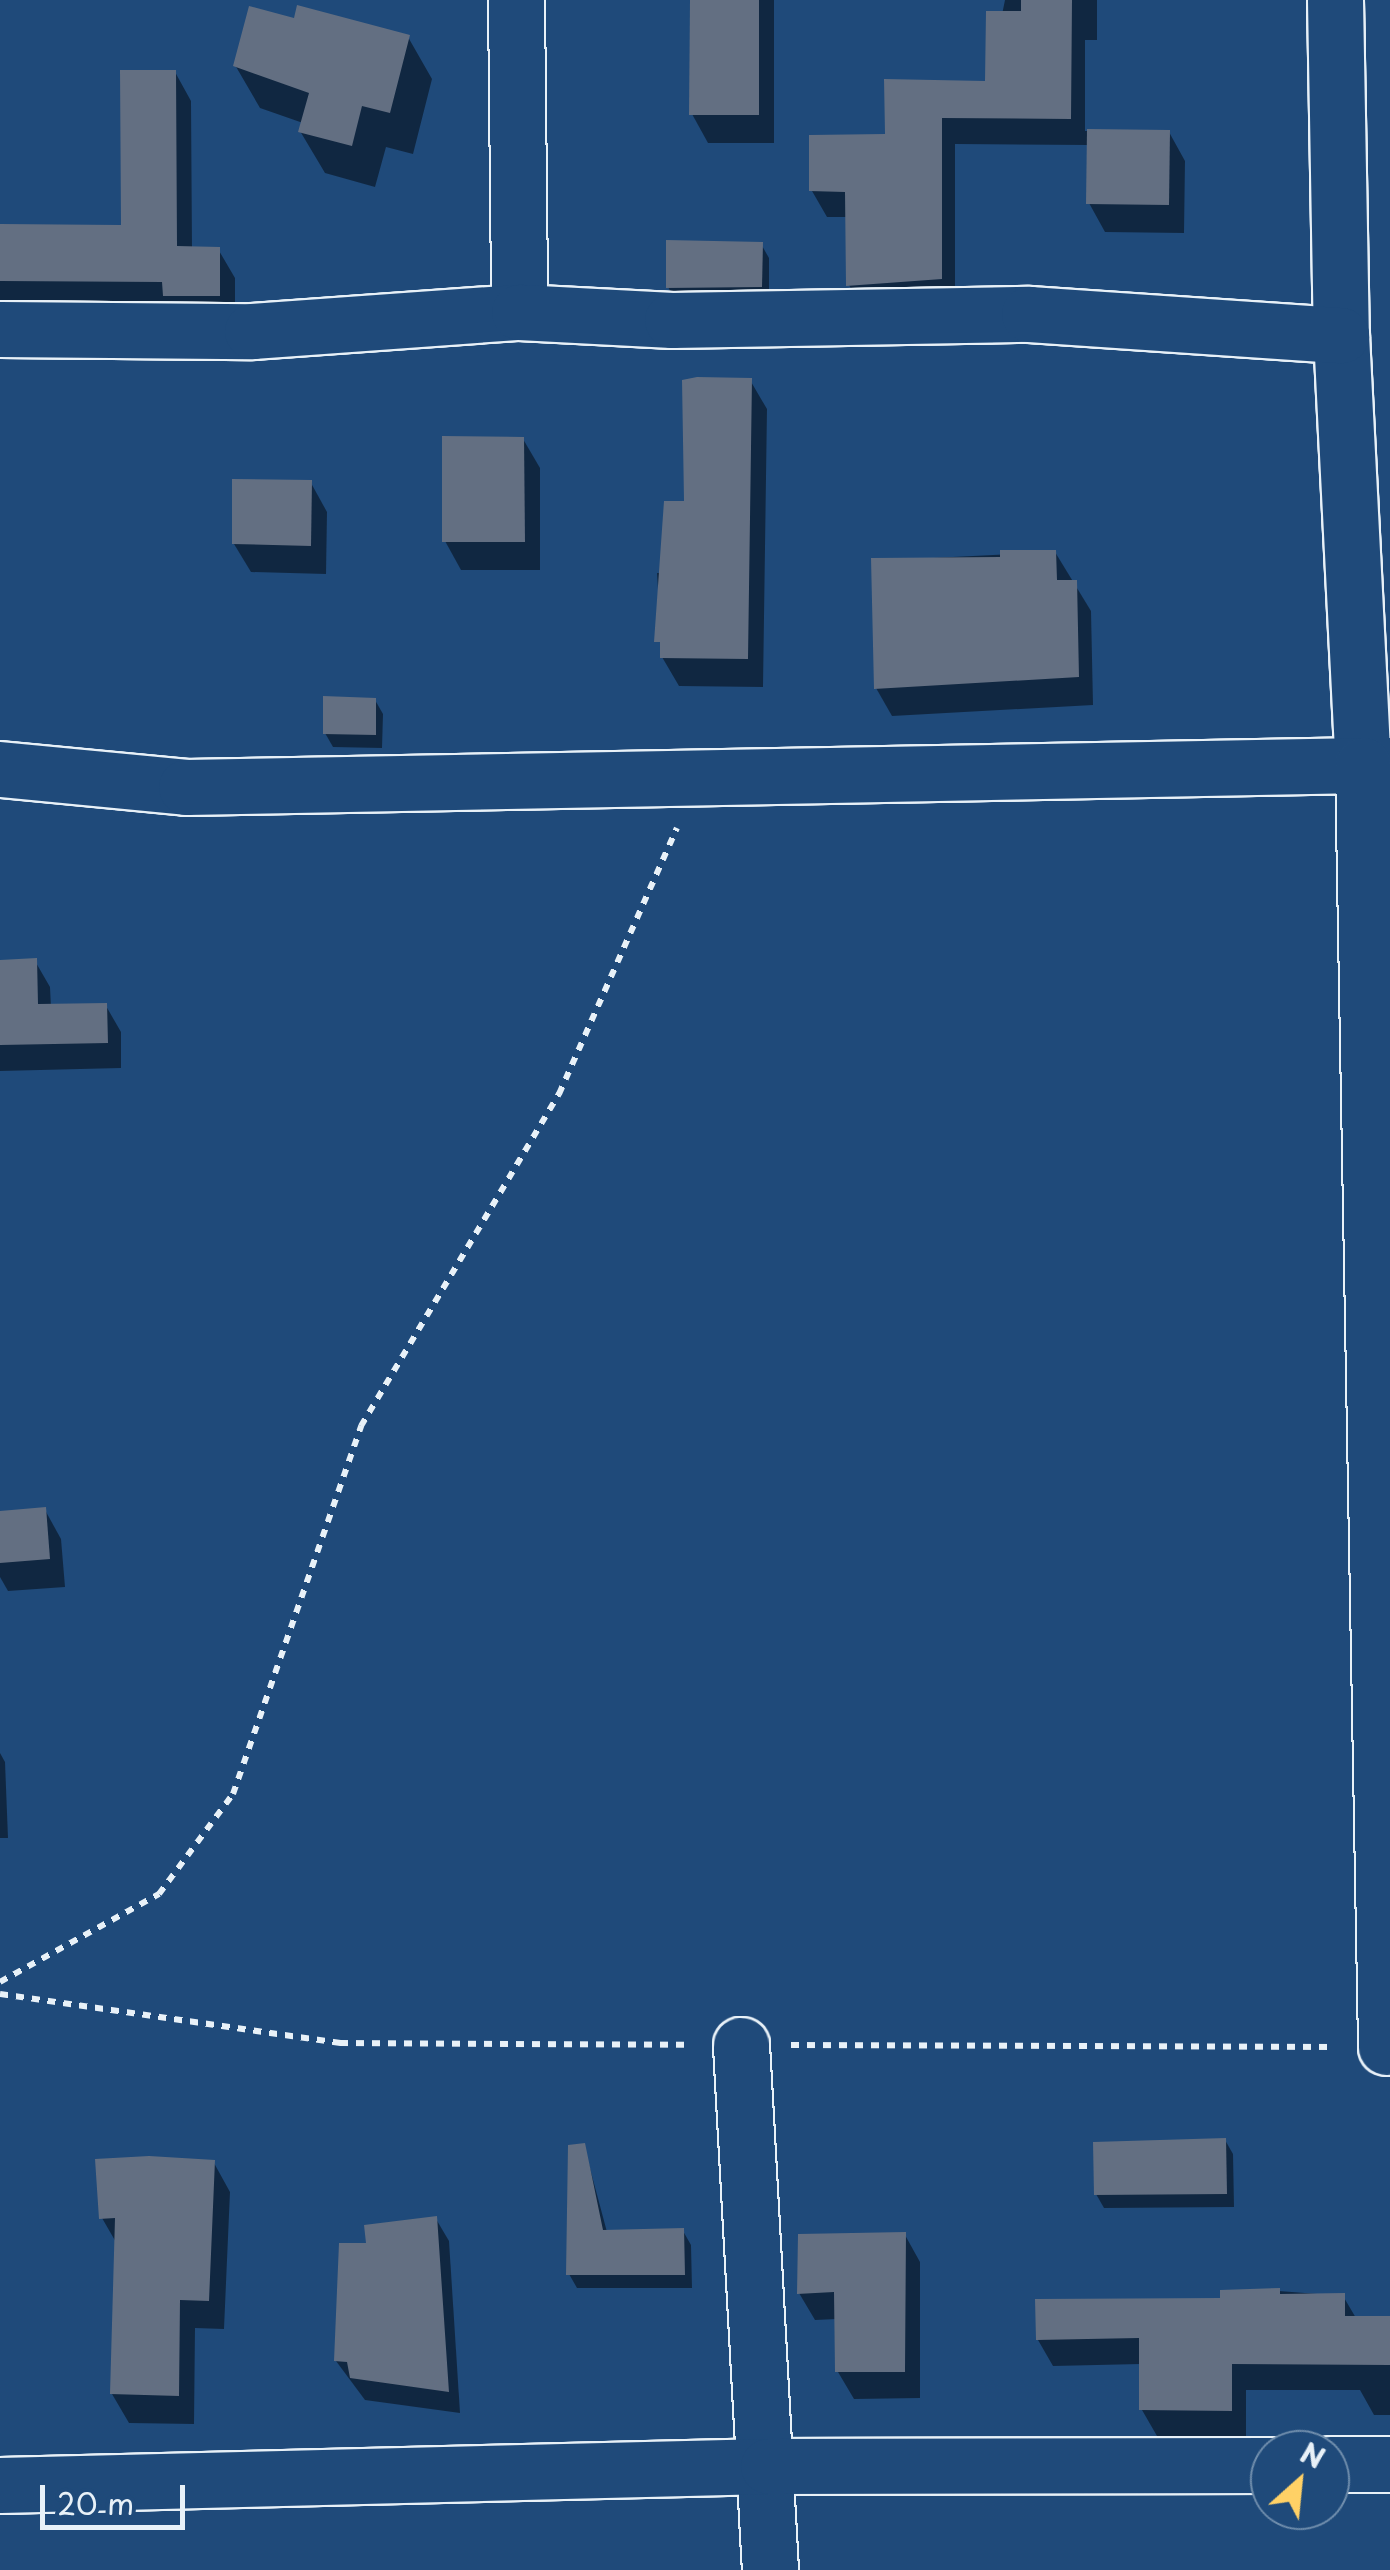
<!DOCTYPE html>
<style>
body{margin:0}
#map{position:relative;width:1390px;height:2570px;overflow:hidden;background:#1f4a7a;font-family:"Playpen Sans",sans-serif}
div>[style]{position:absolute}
.shadow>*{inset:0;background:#0007}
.building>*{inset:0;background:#636f82}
.path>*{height:6px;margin-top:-3px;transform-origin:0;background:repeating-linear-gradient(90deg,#e8f1f8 0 8px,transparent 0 16px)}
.roads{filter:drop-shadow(2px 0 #e8f1f8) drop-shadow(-2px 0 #e8f1f8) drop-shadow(0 2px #e8f1f8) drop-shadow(0 -2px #e8f1f8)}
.minor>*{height:55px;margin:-27.5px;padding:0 27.5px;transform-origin:27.5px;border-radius:27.5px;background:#1f4a7a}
span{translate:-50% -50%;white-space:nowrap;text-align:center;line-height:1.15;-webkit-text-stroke:8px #1f4a7a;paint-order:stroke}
.north{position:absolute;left:1250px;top:2430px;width:100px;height:100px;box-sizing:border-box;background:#1f4a7a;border:2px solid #6f8dac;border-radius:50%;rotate:27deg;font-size:28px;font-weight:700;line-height:40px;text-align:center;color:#e8f1f8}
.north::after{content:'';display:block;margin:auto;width:35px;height:45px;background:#ffd166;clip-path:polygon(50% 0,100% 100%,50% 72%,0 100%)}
.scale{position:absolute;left:40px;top:2485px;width:145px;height:45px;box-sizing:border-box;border:5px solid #e8f1f8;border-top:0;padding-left:12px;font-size:30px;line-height:35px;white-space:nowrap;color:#e8f1f8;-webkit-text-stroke:8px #1f4a7a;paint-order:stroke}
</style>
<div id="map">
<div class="shadow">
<div style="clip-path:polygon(692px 0,774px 0,774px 143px,708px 143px,692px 114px)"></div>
<div style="clip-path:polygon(1005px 0,1097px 0,1097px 40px,1085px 40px,1085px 131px,1169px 132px,1185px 161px,1184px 233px,1105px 232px,1089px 203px,1089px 145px,955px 144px,955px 304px,863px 311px,849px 285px,848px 217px,827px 217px,812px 191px,887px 136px,988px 83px)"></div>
<div style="clip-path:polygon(296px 21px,408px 37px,432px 79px,413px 154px,386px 147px,375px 187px,325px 173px,300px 131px,303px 123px,260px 108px,235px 65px)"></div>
<div style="clip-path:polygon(175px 72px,191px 101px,192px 249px,218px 249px,235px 278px,235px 324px,0 310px,0 227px,123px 227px)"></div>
<div style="clip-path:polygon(761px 244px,769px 258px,769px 300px,676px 301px,668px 287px)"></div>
<div style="clip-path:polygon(750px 380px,767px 409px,763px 687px,679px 686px,662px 657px,657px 573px,665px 573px,686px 504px)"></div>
<div style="clip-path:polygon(523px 439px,540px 468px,540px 570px,461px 570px,445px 541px)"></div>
<div style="clip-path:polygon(311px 483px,327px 512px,326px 574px,251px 572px,234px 544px)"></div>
<div style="clip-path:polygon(1055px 552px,1091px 611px,1093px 705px,892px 716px,876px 688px,873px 561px)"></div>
<div style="clip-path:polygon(375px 700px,383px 714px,382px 748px,333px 747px,325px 733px)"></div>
<div style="clip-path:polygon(35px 961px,50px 987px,51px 1007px,106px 1006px,121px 1032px,121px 1068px,0 1071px,0 962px)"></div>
<div style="clip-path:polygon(45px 1510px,61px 1539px,65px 1587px,8px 1591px,0 1577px,0 1514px)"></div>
<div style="clip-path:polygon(0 1753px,5px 1762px,8px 1838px,0 1838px)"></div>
<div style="clip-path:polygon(1225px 2140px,1233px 2154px,1234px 2207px,1104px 2208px,1096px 2194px)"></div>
<div style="clip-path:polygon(584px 2146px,607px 2232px,683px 2231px,691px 2245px,692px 2288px,577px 2288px,569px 2274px)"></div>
<div style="clip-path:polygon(214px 2163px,230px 2192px,224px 2329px,195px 2328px,194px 2424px,129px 2423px,112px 2394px,117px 2244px,102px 2218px)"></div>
<div style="clip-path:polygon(436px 2219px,449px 2241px,460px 2413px,365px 2400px,336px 2361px)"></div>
<div style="clip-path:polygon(905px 2235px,920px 2262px,920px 2398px,854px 2399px,838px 2372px,837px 2319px,815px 2320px,799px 2293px)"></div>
<div style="clip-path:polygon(1279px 2291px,1343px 2296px,1356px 2318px,1390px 2318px,1390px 2415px,1374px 2415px,1360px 2390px,1246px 2390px,1246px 2436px,1157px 2436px,1142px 2410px,1141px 2364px,1053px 2366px,1038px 2340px)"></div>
</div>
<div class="building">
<div style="clip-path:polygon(690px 0,759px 0,759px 115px,689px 115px)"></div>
<div style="clip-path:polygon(1021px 0,1072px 0,1071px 119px,942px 118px,942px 279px,846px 286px,845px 192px,809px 191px,809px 135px,885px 134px,884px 79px,985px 81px,986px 11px,1021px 11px)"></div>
<div style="clip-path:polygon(297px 5px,410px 35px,390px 113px,362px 106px,352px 146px,298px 132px,309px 93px,233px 66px,249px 6px,294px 18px)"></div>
<div style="clip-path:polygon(120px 70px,176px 70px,177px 246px,220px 247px,220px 296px,163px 296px,162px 282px,0 281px,0 224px,121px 225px)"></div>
<div style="clip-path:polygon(1087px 129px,1170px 130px,1169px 205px,1086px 204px)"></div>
<div style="clip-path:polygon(666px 240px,763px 242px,762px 287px,666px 288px)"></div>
<div style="clip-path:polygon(697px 377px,752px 378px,748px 659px,660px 658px,660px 642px,654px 642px,664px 501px,684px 501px,682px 380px)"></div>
<div style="clip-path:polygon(442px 436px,524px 437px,525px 542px,442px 542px)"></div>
<div style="clip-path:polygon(232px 479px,312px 480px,311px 546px,232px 544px)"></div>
<div style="clip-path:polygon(1000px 550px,1056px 550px,1057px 580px,1077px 580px,1079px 677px,874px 689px,871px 558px,1000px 557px)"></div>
<div style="clip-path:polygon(323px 696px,376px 698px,376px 735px,323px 734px)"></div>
<div style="clip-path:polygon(37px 958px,38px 1004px,107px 1003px,108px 1043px,0 1045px,0 960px)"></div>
<div style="clip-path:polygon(46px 1507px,50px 1559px,0 1563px,0 1511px)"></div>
<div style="clip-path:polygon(1226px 2138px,1227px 2194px,1094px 2195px,1093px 2142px)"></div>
<div style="clip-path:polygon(585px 2143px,603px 2230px,684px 2228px,685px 2275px,566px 2275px,568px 2145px)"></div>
<div style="clip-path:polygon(149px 2156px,215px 2160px,209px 2301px,180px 2300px,179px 2396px,110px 2394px,115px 2218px,99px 2219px,95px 2159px)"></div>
<div style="clip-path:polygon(437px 2216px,449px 2392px,350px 2378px,347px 2362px,334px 2361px,339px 2243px,366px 2243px,364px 2225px)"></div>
<div style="clip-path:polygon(906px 2232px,905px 2372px,835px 2372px,834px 2292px,797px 2294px,798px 2234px)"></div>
<div style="clip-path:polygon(1280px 2288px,1280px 2294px,1345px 2293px,1345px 2316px,1390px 2316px,1390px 2365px,1232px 2364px,1232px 2411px,1139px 2410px,1139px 2338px,1036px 2340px,1035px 2299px,1220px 2298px,1220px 2290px)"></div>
</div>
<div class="path">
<div style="left:0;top:1982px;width:182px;rotate:-29deg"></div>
<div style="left:159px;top:1894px;width:124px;rotate:-53.5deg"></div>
<div style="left:233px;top:1794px;width:390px;rotate:-70.8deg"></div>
<div style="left:361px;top:1426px;width:387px;rotate:-59.2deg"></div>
<div style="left:559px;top:1094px;width:291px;rotate:-66.1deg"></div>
<div style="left:0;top:1994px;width:344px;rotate:8.2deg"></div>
<div style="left:340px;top:2043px;width:349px;rotate:0.3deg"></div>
<div style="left:791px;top:2045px;width:543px;rotate:0.21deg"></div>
</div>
<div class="roads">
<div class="minor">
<div style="left:516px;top:0;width:312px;rotate:89.4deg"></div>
<div style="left:1335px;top:0;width:335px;rotate:89deg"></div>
<div style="left:1341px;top:335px;width:431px;rotate:87.1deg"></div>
<div style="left:1363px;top:765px;width:27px"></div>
<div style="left:0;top:329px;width:252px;rotate:0.5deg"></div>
<div style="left:252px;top:331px;width:268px;rotate:-4.1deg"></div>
<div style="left:519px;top:312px;width:153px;rotate:3deg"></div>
<div style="left:672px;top:320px;width:357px;rotate:-1deg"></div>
<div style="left:1029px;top:314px;width:313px;rotate:3.9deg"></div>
<div style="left:0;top:769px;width:187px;rotate:5.5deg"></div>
<div style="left:186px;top:787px;width:1177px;rotate:-1.07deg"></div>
<div style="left:1363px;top:765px;width:1282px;rotate:88.97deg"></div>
<div style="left:741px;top:2045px;width:526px;rotate:86.84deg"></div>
<div style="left:1330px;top:2464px;width:60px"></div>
<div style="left:0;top:2485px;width:768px;rotate:-1.42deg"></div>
<div style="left:768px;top:2466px;width:502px;rotate:-0.11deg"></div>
</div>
</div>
<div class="north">N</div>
<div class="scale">20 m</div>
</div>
